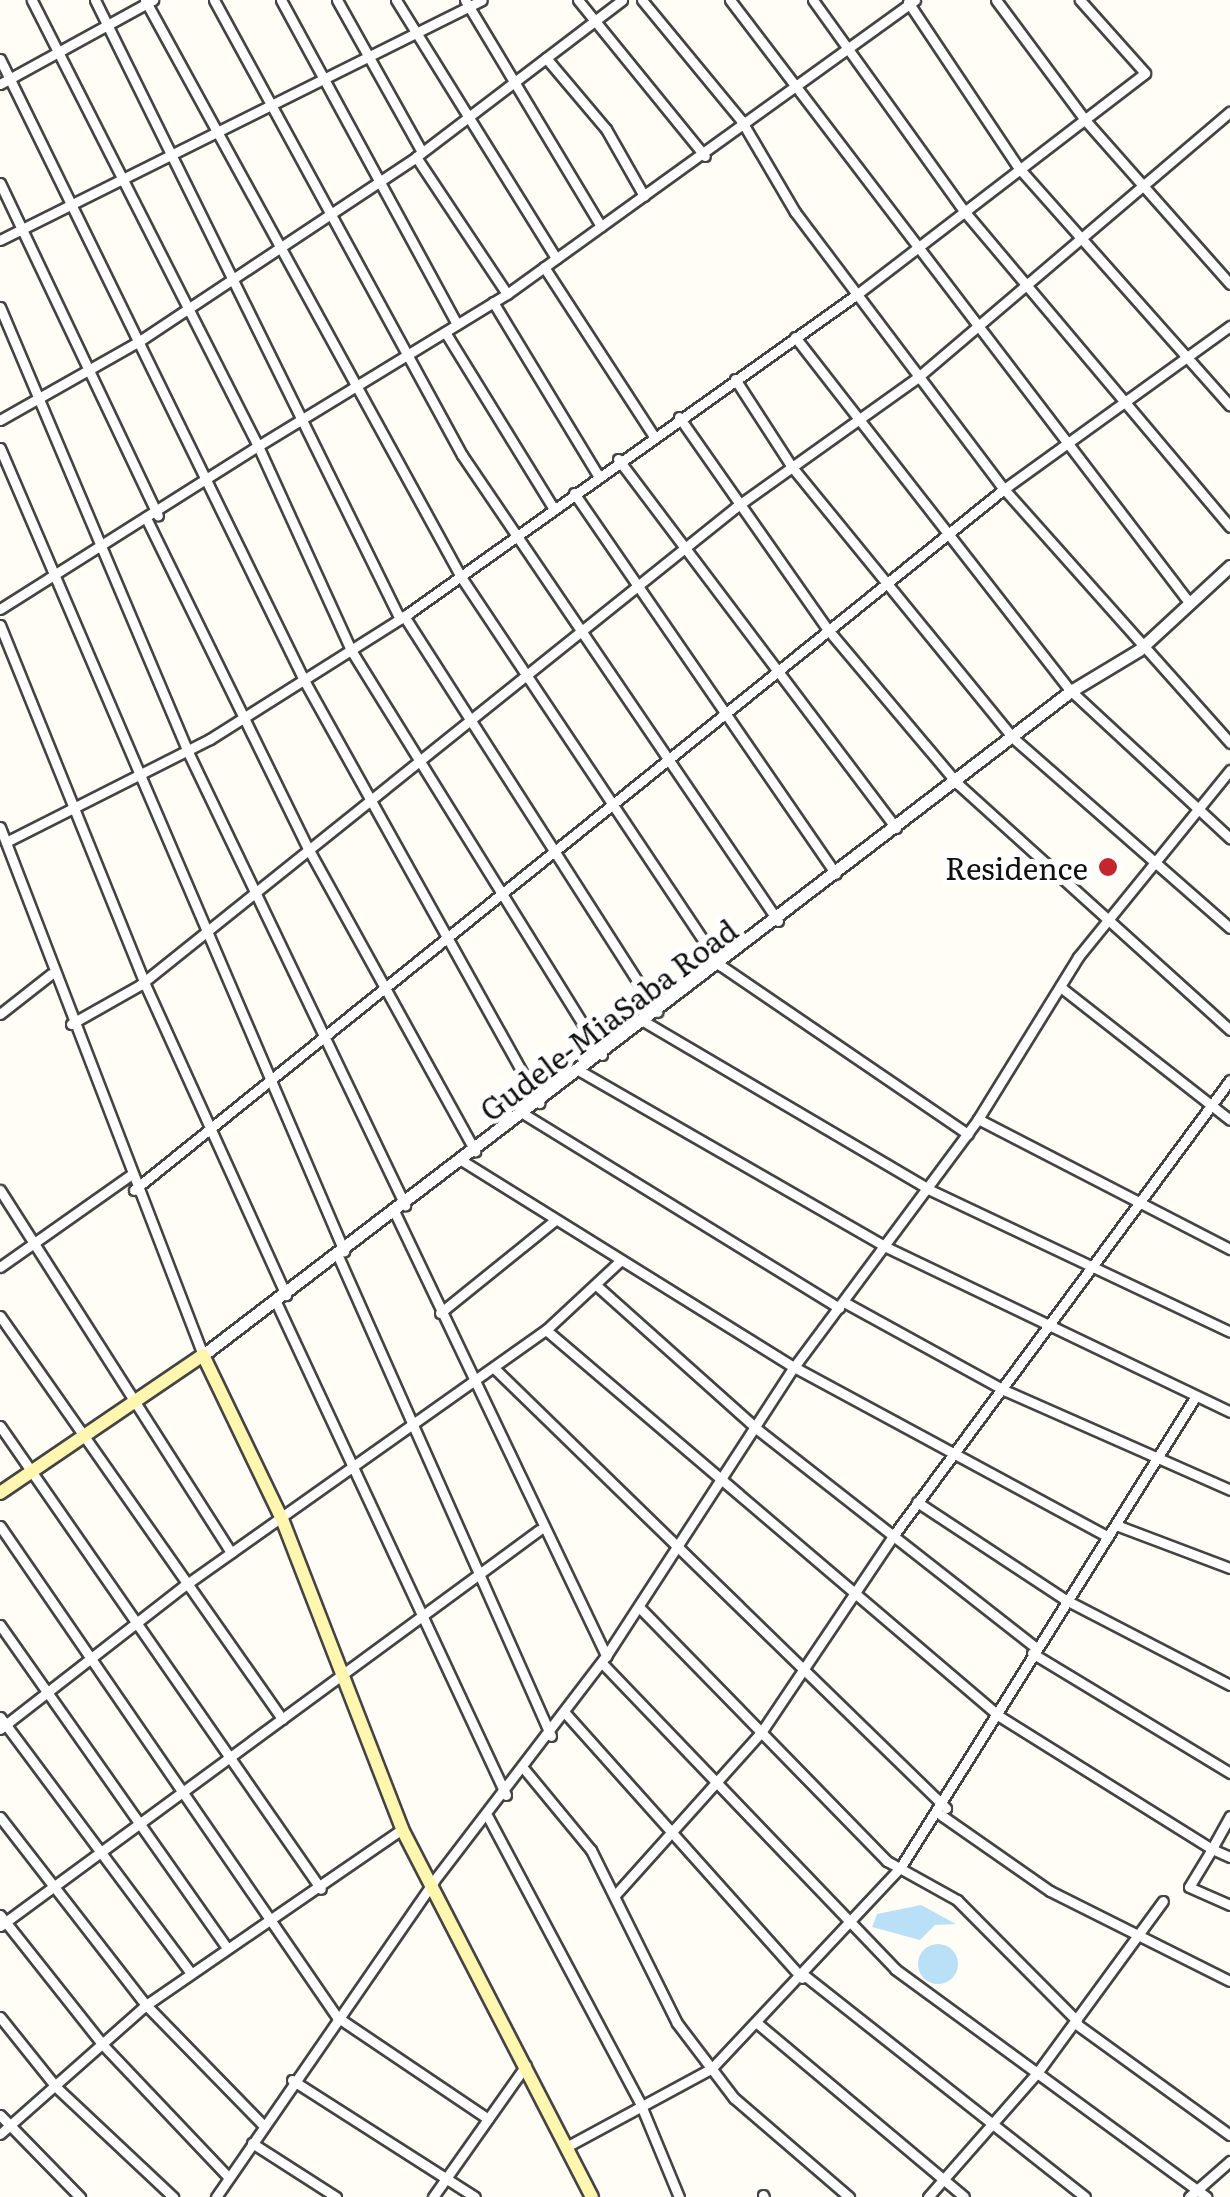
<!DOCTYPE html>
<style>
body{margin:0}
#map{position:relative;width:1230px;height:2197px;overflow:hidden;background:#fffdf5;font-family:Literata,serif}
div>[style]{position:absolute}
.water>*{inset:0;background:#b9e0f7}
.round{border-radius:50%}
.roads{filter:drop-shadow(2px 0 #444) drop-shadow(-2px 0 #444) drop-shadow(0 2px #444) drop-shadow(0 -2px #444)}
.minor>*{height:9px;margin:-4.5px;padding:0 4.5px;transform-origin:4.5px;border-radius:4.5px;background:#fff}
.tertiary>*{height:11px;margin:-5.5px;padding:0 5.5px;transform-origin:5.5px;border-radius:5.5px;background:#fff}
.secondary>*{height:12px;margin:-6px;padding:0 6px;transform-origin:6px;border-radius:6px;background:#fff6b0}
.dots>*{width:28px;height:28px;translate:-50% -50%;box-sizing:border-box;border:5px solid #fff;border-radius:50%}
span{translate:-50% -50%;white-space:nowrap;text-align:center;line-height:1.15;-webkit-text-stroke:10px #fff;paint-order:stroke}
.poi-label{font-size:30px;color:#111}
.right{translate:-100% -50%;text-align:right}
.street-label{font-size:30px;color:#111}
</style>
<div id="map">
<div class="water">
<div style="clip-path:polygon(921px 1905px,956px 1924px,935px 1925px,920px 1940px,872px 1927px,877px 1914px)"></div>
<div class="round" style="left:918px;top:1944px;width:40px;height:40px"></div>
</div>
<div class="roads">
<div class="minor">
<div style="left:95px;top:0;width:690px;rotate:63.77deg"></div>
<div style="left:145px;top:0;width:658px;rotate:61.29deg"></div>
<div style="left:461px;top:577px;width:467px;rotate:56.3deg"></div>
<div style="left:720px;top:965px;width:300px;rotate:34.3deg"></div>
<div style="left:214px;top:0;width:518px;rotate:61.41deg"></div>
<div style="left:462px;top:455px;width:563px;rotate:55.86deg"></div>
<div style="left:281px;top:0;width:369px;rotate:61.5deg"></div>
<div style="left:337px;top:0;width:174px;rotate:60.8deg"></div>
<div style="left:396px;top:0;width:304px;rotate:58.2deg"></div>
<div style="left:465px;top:0;width:264px;rotate:59deg"></div>
<div style="left:578px;top:0;width:201px;rotate:50.9deg"></div>
<div style="left:642px;top:0;width:156px;rotate:50.5deg"></div>
<div style="left:741px;top:120px;width:107px;rotate:59.6deg"></div>
<div style="left:795px;top:212px;width:347px;rotate:53deg"></div>
<div style="left:1004px;top:489px;width:340px;rotate:48.3deg"></div>
<div style="left:730px;top:0;width:756px;rotate:52.69deg"></div>
<div style="left:813px;top:0;width:259px;rotate:54.4deg"></div>
<div style="left:964px;top:211px;width:413px;rotate:49.9deg"></div>
<div style="left:996px;top:0;width:149px;rotate:53.4deg"></div>
<div style="left:1085px;top:120px;width:219px;rotate:48.5deg"></div>
<div style="left:908px;top:2px;width:198px;rotate:56.3deg"></div>
<div style="left:1018px;top:167px;width:319px;rotate:48.4deg"></div>
<div style="left:546px;top:58px;width:93px;rotate:49.8deg"></div>
<div style="left:606px;top:129px;width:77px;rotate:60.4deg"></div>
<div style="left:0;top:59px;width:694px;rotate:63.92deg"></div>
<div style="left:305px;top:682px;width:482px;rotate:60.9deg"></div>
<div style="left:0;top:84px;width:175px;rotate:-28.8deg"></div>
<div style="left:416px;top:157px;width:164px;rotate:56.4deg"></div>
<div style="left:0;top:183px;width:368px;rotate:64.6deg"></div>
<div style="left:0;top:240px;width:538px;rotate:-26.47deg"></div>
<div style="left:544px;top:267px;width:200px;rotate:57deg"></div>
<div style="left:493px;top:302px;width:201px;rotate:58.8deg"></div>
<div style="left:0;top:307px;width:481px;rotate:67.1deg"></div>
<div style="left:187px;top:750px;width:505px;rotate:64.4deg"></div>
<div style="left:445px;top:332px;width:208px;rotate:58.4deg"></div>
<div style="left:795px;top:337px;width:449px;rotate:52.1deg"></div>
<div style="left:1071px;top:691px;width:217px;rotate:42.8deg"></div>
<div style="left:735px;top:379px;width:105px;rotate:57.1deg"></div>
<div style="left:792px;top:467px;width:348px;rotate:50.8deg"></div>
<div style="left:1012px;top:737px;width:290px;rotate:41.2deg"></div>
<div style="left:679px;top:417px;width:261px;rotate:55deg"></div>
<div style="left:829px;top:631px;width:200px;rotate:49.9deg"></div>
<div style="left:958px;top:784px;width:367px;rotate:42.1deg"></div>
<div style="left:0;top:420px;width:159px;rotate:-29.5deg"></div>
<div style="left:138px;top:342px;width:334px;rotate:-33.6deg"></div>
<div style="left:416px;top:157px;width:259px;rotate:-37.3deg"></div>
<div style="left:0;top:448px;width:874px;rotate:66.81deg"></div>
<div style="left:618px;top:459px;width:462px;rotate:53deg"></div>
<div style="left:574px;top:493px;width:462px;rotate:55.5deg"></div>
<div style="left:148px;top:522px;width:368px;rotate:63.9deg"></div>
<div style="left:310px;top:852px;width:342px;rotate:61.1deg"></div>
<div style="left:0;top:609px;width:305px;rotate:-32.3deg"></div>
<div style="left:258px;top:446px;width:500px;rotate:-116.9deg"></div>
<div style="left:404px;top:616px;width:470px;rotate:57.4deg"></div>
<div style="left:0;top:625px;width:385px;rotate:68deg"></div>
<div style="left:144px;top:982px;width:344px;rotate:65.6deg"></div>
<div style="left:0;top:827px;width:566px;rotate:68.97deg"></div>
<div style="left:6px;top:842px;width:229px;rotate:-26.8deg"></div>
<div style="left:210px;top:739px;width:236px;rotate:-32.3deg"></div>
<div style="left:409px;top:613px;width:549px;rotate:-35.43deg"></div>
<div style="left:856px;top:295px;width:364px;rotate:-37.5deg"></div>
<div style="left:1145px;top:73px;width:98px;rotate:-131.7deg"></div>
<div style="left:1063px;top:989px;width:212px;rotate:38.1deg"></div>
<div style="left:0;top:1014px;width:65px;rotate:-38.1deg"></div>
<div style="left:645px;top:1022px;width:329px;rotate:30.5deg"></div>
<div style="left:928px;top:1189px;width:334px;rotate:25.3deg"></div>
<div style="left:71px;top:1024px;width:79px;rotate:-29.5deg"></div>
<div style="left:140px;top:985px;width:764px;rotate:-38.73deg"></div>
<div style="left:736px;top:507px;width:222px;rotate:-35.5deg"></div>
<div style="left:917px;top:378px;width:411px;rotate:-40.4deg"></div>
<div style="left:602px;top:1055px;width:476px;rotate:-121.8deg"></div>
<div style="left:351px;top:650px;width:224px;rotate:-114.5deg"></div>
<div style="left:258px;top:446px;width:292px;rotate:-31.4deg"></div>
<div style="left:507px;top:294px;width:503px;rotate:-35.78deg"></div>
<div style="left:580px;top:1071px;width:351px;rotate:29.9deg"></div>
<div style="left:884px;top:1246px;width:384px;rotate:25.6deg"></div>
<div style="left:524px;top:1114px;width:370px;rotate:31.6deg"></div>
<div style="left:978px;top:1119px;width:284px;rotate:27.3deg"></div>
<div style="left:461px;top:1160px;width:392px;rotate:31.9deg"></div>
<div style="left:794px;top:1367px;width:357px;rotate:28.4deg"></div>
<div style="left:0;top:1190px;width:430px;rotate:57.5deg"></div>
<div style="left:134px;top:1190px;width:1117px;rotate:-38.86deg"></div>
<div style="left:1004px;top:489px;width:279px;rotate:-35.8deg"></div>
<div style="left:395px;top:1213px;width:491px;rotate:64.5deg"></div>
<div style="left:338px;top:1256px;width:525px;rotate:66.07deg"></div>
<div style="left:0;top:1267px;width:158px;rotate:-35.2deg"></div>
<div style="left:596px;top:1285px;width:216px;rotate:41.8deg"></div>
<div style="left:757px;top:1429px;width:353px;rotate:38.1deg"></div>
<div style="left:276px;top:1302px;width:544px;rotate:64.99deg"></div>
<div style="left:844px;top:1302px;width:185px;rotate:28.8deg"></div>
<div style="left:1006px;top:1391px;width:245px;rotate:23.8deg"></div>
<div style="left:440px;top:1313px;width:146px;rotate:-38.9deg"></div>
<div style="left:0;top:1316px;width:492px;rotate:55deg"></div>
<div style="left:546px;top:1330px;width:595px;rotate:40.43deg"></div>
<div style="left:999px;top:1716px;width:251px;rotate:32deg"></div>
<div style="left:1212px;top:1849px;width:44px;rotate:121.2deg"></div>
<div style="left:1189px;top:1887px;width:45px;rotate:23.7deg"></div>
<div style="left:494px;top:1368px;width:631px;rotate:44.23deg"></div>
<div style="left:0;top:1426px;width:563px;rotate:55.27deg"></div>
<div style="left:917px;top:1502px;width:176px;rotate:33.4deg"></div>
<div style="left:1064px;top:1599px;width:187px;rotate:27.4deg"></div>
<div style="left:1116px;top:1525px;width:122px;rotate:20.7deg"></div>
<div style="left:0;top:1526px;width:596px;rotate:55.54deg"></div>
<div style="left:337px;top:2017px;width:182px;rotate:34deg"></div>
<div style="left:640px;top:1608px;width:354px;rotate:45.7deg"></div>
<div style="left:887px;top:1861px;width:80px;rotate:29.1deg"></div>
<div style="left:957px;top:1900px;width:170px;rotate:45.2deg"></div>
<div style="left:0;top:1625px;width:393px;rotate:54.9deg"></div>
<div style="left:1032px;top:1653px;width:232px;rotate:31.2deg"></div>
<div style="left:602px;top:1663px;width:424px;rotate:46.2deg"></div>
<div style="left:895px;top:1969px;width:386px;rotate:36.2deg"></div>
<div style="left:566px;top:1714px;width:354px;rotate:48.2deg"></div>
<div style="left:0;top:1717px;width:319px;rotate:53.3deg"></div>
<div style="left:0;top:1729px;width:233px;rotate:-37.9deg"></div>
<div style="left:184px;top:1586px;width:443px;rotate:-35.3deg"></div>
<div style="left:546px;top:1330px;width:100px;rotate:-43deg"></div>
<div style="left:525px;top:1770px;width:104px;rotate:50.5deg"></div>
<div style="left:591px;top:1850px;width:193px;rotate:63.6deg"></div>
<div style="left:677px;top:2023px;width:94px;rotate:52.8deg"></div>
<div style="left:734px;top:2098px;width:152px;rotate:40.7deg"></div>
<div style="left:941px;top:1815px;width:133px;rotate:34.9deg"></div>
<div style="left:1050px;top:1891px;width:201px;rotate:26.6deg"></div>
<div style="left:1230px;top:1816px;width:38px;rotate:119deg"></div>
<div style="left:1212px;top:1849px;width:20px;rotate:24deg"></div>
<div style="left:0;top:1817px;width:238px;rotate:52.2deg"></div>
<div style="left:146px;top:2005px;width:166px;rotate:45.7deg"></div>
<div style="left:488px;top:1817px;width:324px;rotate:62deg"></div>
<div style="left:640px;top:2103px;width:102px;rotate:67.5deg"></div>
<div style="left:616px;top:1894px;width:219px;rotate:-48.1deg"></div>
<div style="left:762px;top:1731px;width:235px;rotate:-56.1deg"></div>
<div style="left:893px;top:1536px;width:567px;rotate:-53.53deg"></div>
<div style="left:0;top:1915px;width:166px;rotate:51.6deg"></div>
<div style="left:103px;top:2045px;width:183px;rotate:46.5deg"></div>
<div style="left:0;top:1926px;width:669px;rotate:-36.3deg"></div>
<div style="left:804px;top:1975px;width:358px;rotate:38.3deg"></div>
<div style="left:0;top:2017px;width:90px;rotate:51.3deg"></div>
<div style="left:56px;top:2087px;width:161px;rotate:43.2deg"></div>
<div style="left:757px;top:2023px;width:270px;rotate:40deg"></div>
<div style="left:1075px;top:2023px;width:191px;rotate:35.9deg"></div>
<div style="left:292px;top:2080px;width:217px;rotate:32.6deg"></div>
<div style="left:0;top:2115px;width:115px;rotate:45.7deg"></div>
<div style="left:0;top:2134px;width:195px;rotate:-41.5deg"></div>
<div style="left:146px;top:2005px;width:311px;rotate:-34.5deg"></div>
<div style="left:252px;top:2143px;width:100px;rotate:32.7deg"></div>
<div style="left:568px;top:2146px;width:164px;rotate:-28.4deg"></div>
<div style="left:712px;top:2068px;width:274px;rotate:-46.8deg"></div>
<div style="left:900px;top:1868px;width:557px;rotate:-57.91deg"></div>
<div style="left:763px;top:2195px;width:2px;rotate:63deg"></div>
<div style="left:216px;top:2197px;width:383px;rotate:-55.4deg"></div>
<div style="left:433px;top:1882px;width:285px;rotate:-52.6deg"></div>
<div style="left:606px;top:1656px;width:345px;rotate:-57deg"></div>
<div style="left:794px;top:1367px;width:309px;rotate:-53.4deg"></div>
<div style="left:978px;top:1119px;width:190px;rotate:-58.3deg"></div>
<div style="left:1078px;top:957px;width:241px;rotate:-50.9deg"></div>
<div style="left:433px;top:2197px;width:161px;rotate:-54.8deg"></div>
<div style="left:928px;top:2197px;width:165px;rotate:-48.7deg"></div>
<div style="left:1037px;top:2073px;width:213px;rotate:-53.8deg"></div>
<div style="left:1189px;top:2197px;width:55px;rotate:-41.3deg"></div>
</div>
<div class="tertiary">
<div style="left:203px;top:1355px;width:1093px;rotate:-37.42deg"></div>
<div style="left:1071px;top:691px;width:79px;rotate:-31.1deg"></div>
<div style="left:1139px;top:650px;width:124px;rotate:-42.7deg"></div>
</div>
<div class="secondary">
<div style="left:0;top:1493px;width:245px;rotate:-34.2deg"></div>
<div style="left:203px;top:1355px;width:182px;rotate:64.3deg"></div>
<div style="left:282px;top:1519px;width:332px;rotate:68.8deg"></div>
<div style="left:402px;top:1829px;width:414px;rotate:62.7deg"></div>
</div>
</div>
<div class="dots">
<div style="left:1108px;top:867px;background:#c4262e"></div>
</div>
<div class="poi-label">
<span class="right" style="left:1088px;top:867px">Residence</span>
</div>
<div class="street-label">
<span style="left:608px;top:1019px;rotate:-37deg">Gudele-MiaSaba Road</span>
</div>
</div>
